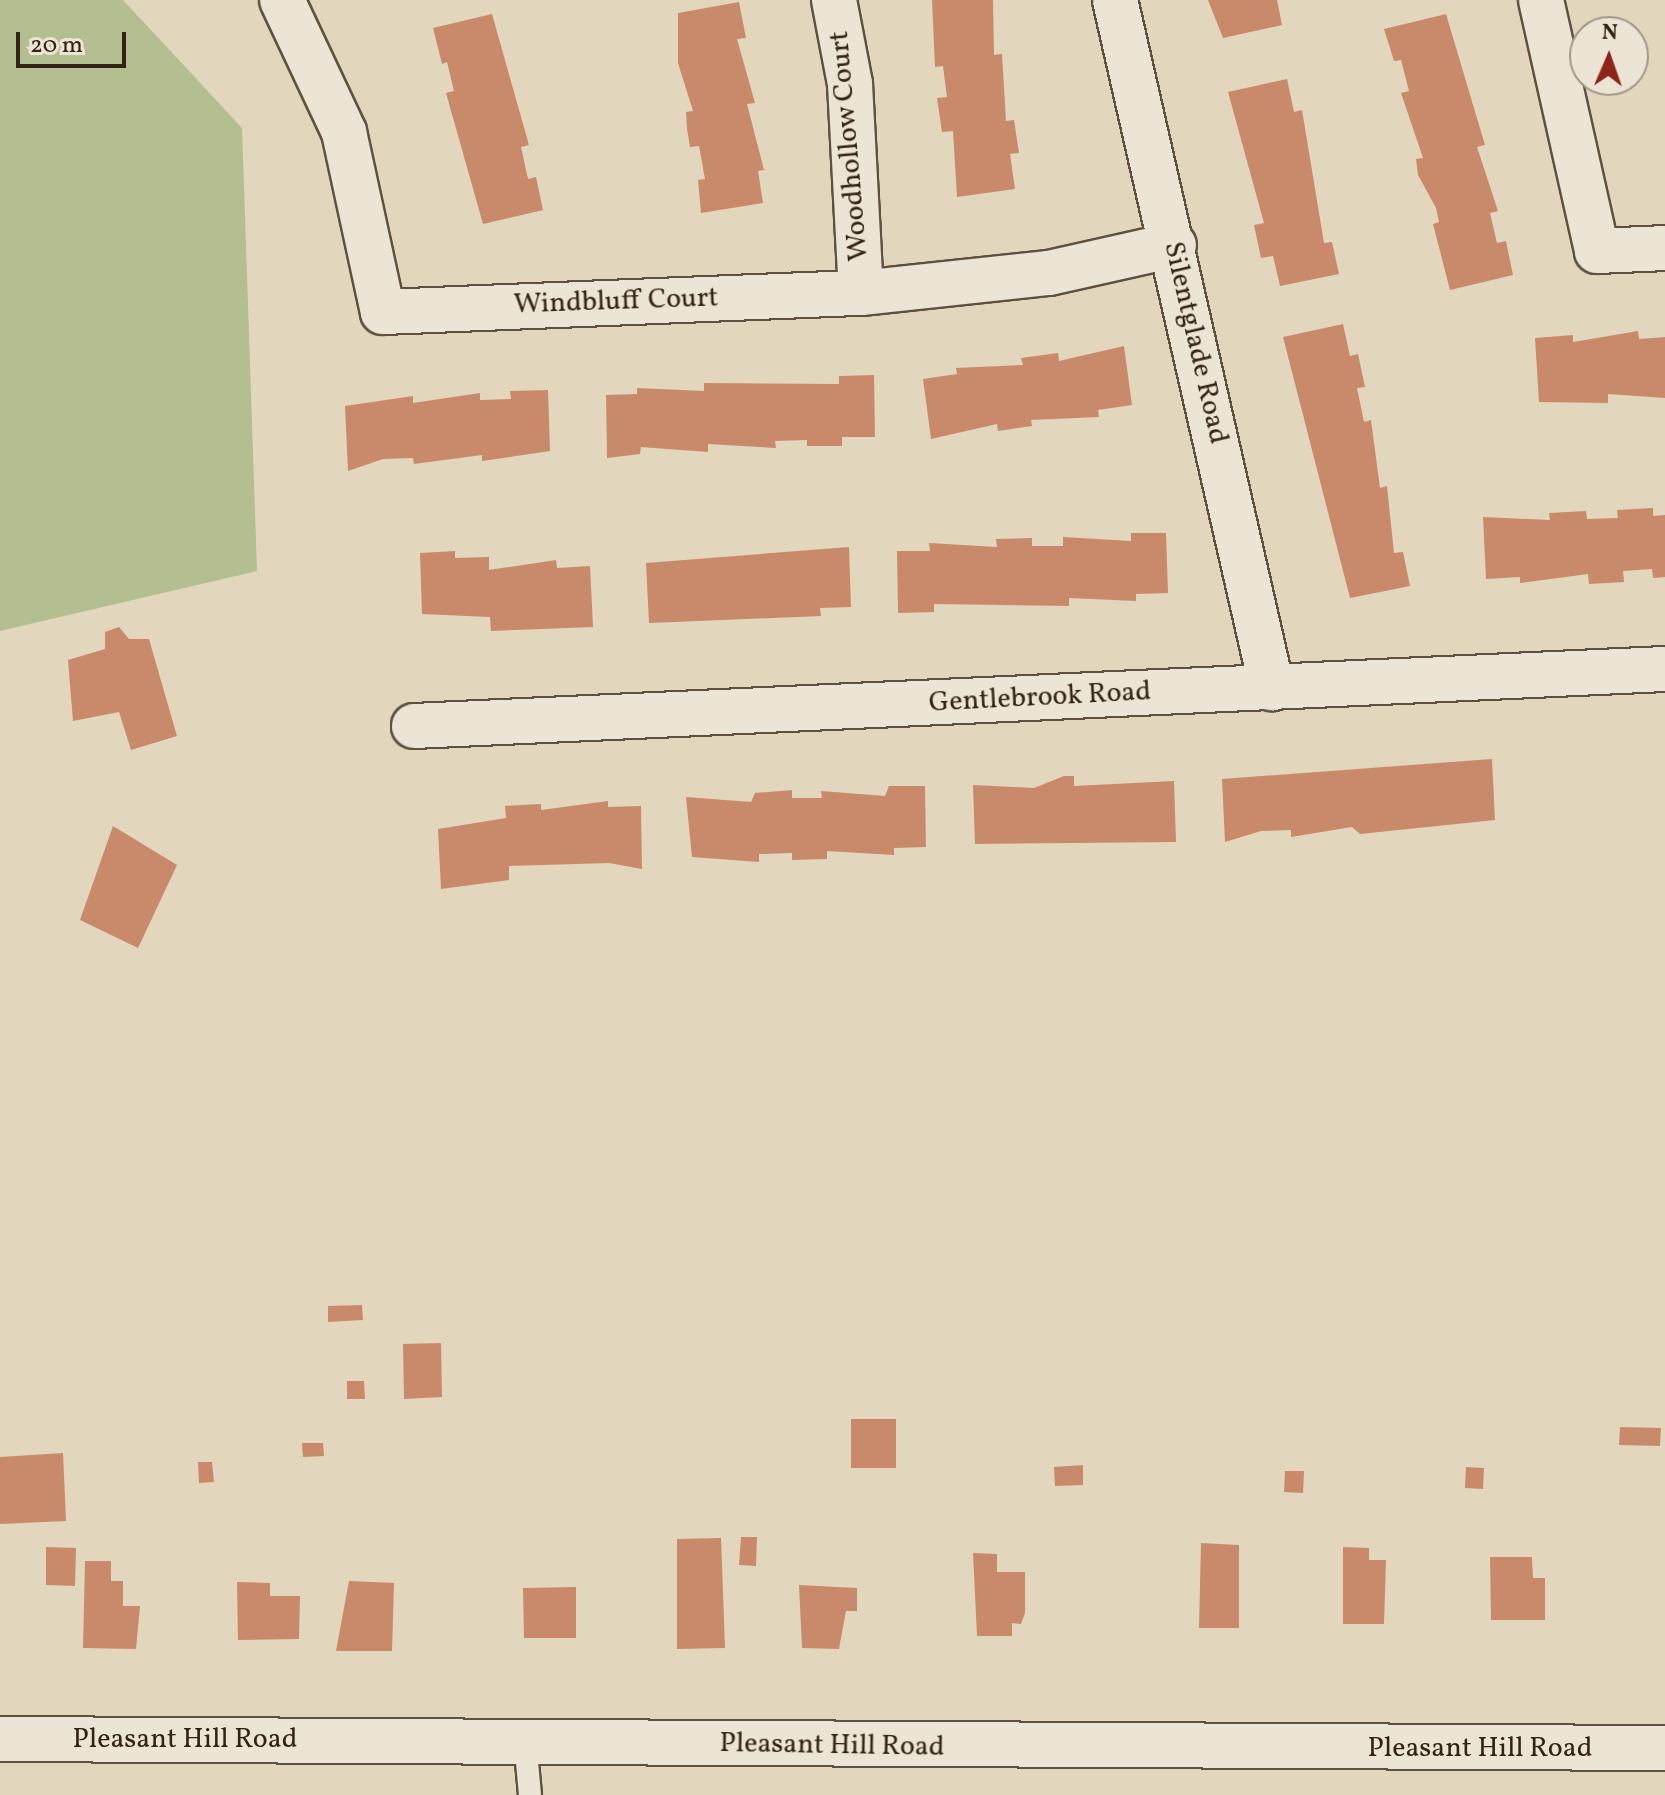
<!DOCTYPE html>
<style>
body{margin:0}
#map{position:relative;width:1665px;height:1795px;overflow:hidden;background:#e2d6bd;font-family:Vollkorn,serif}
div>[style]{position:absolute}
.green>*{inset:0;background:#b3be91}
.building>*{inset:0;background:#c98a6b}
.roads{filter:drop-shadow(2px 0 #5f503f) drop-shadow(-2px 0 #5f503f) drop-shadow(0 2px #5f503f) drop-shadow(0 -2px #5f503f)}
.service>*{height:22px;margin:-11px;padding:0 11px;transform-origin:11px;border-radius:11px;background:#ece4d4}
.minor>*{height:44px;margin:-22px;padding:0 22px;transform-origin:22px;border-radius:22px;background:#ece4d4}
span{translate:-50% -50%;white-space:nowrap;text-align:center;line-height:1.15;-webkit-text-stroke:6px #ece4d4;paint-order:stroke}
.street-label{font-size:28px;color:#332315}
.north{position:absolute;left:1569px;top:16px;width:80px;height:80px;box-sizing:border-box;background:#ece4d4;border:2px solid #a29788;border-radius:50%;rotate:2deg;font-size:22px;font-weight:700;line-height:32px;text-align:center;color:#332315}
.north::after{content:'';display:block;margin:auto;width:28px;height:36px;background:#8f2418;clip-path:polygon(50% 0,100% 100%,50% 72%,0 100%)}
.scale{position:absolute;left:16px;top:32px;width:110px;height:36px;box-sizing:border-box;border:4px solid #332315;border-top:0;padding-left:10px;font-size:24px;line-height:28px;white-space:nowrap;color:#332315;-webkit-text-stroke:6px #ece4d4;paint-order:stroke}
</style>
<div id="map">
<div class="green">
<div style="clip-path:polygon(0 0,123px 0,242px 128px,257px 571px,0 631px)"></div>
</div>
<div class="building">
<div style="clip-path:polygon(932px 0,993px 0,994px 55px,1002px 54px,1006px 121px,1014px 120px,1019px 153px,1010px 154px,1015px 189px,957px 197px,953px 131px,942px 132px,937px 98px,947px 97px,943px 66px,935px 67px)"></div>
<div style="clip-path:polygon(1208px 0,1277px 0,1282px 25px,1223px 38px)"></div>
<div style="clip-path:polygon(739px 2px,746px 38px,737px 39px,755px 103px,747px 104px,764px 170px,758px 171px,763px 203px,701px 213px,698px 180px,705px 179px,699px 146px,690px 147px,687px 129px,686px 112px,693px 111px,678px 63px,678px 13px)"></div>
<div style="clip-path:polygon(492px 14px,529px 145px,521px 147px,528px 179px,536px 177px,543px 210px,483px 224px,446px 93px,454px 91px,447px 62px,442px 64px,433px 28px)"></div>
<div style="clip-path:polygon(1446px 14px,1485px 145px,1477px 147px,1498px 211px,1490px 213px,1497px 243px,1506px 241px,1513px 275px,1450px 290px,1433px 224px,1439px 222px,1436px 208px,1418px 175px,1416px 159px,1423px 158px,1401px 93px,1409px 91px,1401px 60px,1394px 61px,1384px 29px)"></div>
<div style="clip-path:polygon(1287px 79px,1294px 112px,1302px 110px,1324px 243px,1332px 242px,1339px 274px,1280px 286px,1273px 256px,1261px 258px,1254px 225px,1264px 223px,1228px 92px)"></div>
<div style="clip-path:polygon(1343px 324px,1350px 356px,1358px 354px,1365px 387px,1357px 388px,1364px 422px,1371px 420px,1380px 488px,1387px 486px,1394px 553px,1403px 552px,1410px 586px,1350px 598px,1283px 337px)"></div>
<div style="clip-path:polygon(1638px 331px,1639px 339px,1665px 337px,1665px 398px,1608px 394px,1608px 403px,1539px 402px,1535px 338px,1573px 335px,1573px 342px)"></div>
<div style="clip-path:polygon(1124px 346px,1132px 405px,1098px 410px,1099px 417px,1031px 420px,1032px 426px,998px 431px,997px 424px,931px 439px,923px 379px,957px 374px,956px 368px,1023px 365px,1021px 358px,1058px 353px,1059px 361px)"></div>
<div style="clip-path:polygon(874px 375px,875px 437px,842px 437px,842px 446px,807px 446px,807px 440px,775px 441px,776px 448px,708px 444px,708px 452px,641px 447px,640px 454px,607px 458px,606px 395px,637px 394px,637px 388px,704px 391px,704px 383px,839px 384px,839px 376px)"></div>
<div style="clip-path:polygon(548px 390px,550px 451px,482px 461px,482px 455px,414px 464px,413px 458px,383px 459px,348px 471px,345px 406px,413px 396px,413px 403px,480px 393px,480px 400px,511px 399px,510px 391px)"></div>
<div style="clip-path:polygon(1653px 508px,1653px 516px,1665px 515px,1665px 577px,1653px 578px,1652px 569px,1623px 571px,1624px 582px,1589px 584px,1588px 574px,1520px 583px,1520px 577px,1486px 579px,1483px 517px,1550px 520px,1549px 513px,1586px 511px,1587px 519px,1618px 518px,1617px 510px)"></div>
<div style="clip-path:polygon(1131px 533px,1166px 533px,1168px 593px,1136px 594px,1136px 601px,1069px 598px,1069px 606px,934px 604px,934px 612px,898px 613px,897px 551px,930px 551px,929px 543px,997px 547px,996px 539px,1032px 538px,1032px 546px,1063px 546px,1063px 537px,1131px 541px)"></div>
<div style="clip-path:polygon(849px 547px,851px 607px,820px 608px,821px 616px,649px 623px,646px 563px)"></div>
<div style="clip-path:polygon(455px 551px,455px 558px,489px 557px,489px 570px,556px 560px,557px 568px,590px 566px,593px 627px,491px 631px,490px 617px,422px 614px,420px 553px)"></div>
<div style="clip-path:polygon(119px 627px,129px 639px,149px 639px,177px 736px,131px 750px,119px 712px,73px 721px,68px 660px,105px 649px,105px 632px)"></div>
<div style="clip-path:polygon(1492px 759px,1495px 820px,1360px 834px,1352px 827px,1291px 837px,1291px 830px,1261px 831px,1225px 842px,1222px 779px)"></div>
<div style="clip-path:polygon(1064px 776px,1074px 776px,1074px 786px,1174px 781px,1176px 842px,975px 844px,973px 785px,1034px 788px)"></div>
<div style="clip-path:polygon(889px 786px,925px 786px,926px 847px,894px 848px,894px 855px,827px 851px,827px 859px,792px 860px,792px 853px,759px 854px,759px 862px,692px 857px,686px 797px,751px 802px,755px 793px,792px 790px,792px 798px,822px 798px,821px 791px,885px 796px)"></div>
<div style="clip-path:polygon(608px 801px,608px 807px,641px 806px,642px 869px,609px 863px,509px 866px,509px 880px,441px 889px,438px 829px,506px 818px,505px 806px,541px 804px,541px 810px)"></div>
<div style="clip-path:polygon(113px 826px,177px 865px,138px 948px,80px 920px)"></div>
<div style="clip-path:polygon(362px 1305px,363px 1320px,328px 1322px,328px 1306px)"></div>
<div style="clip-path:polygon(441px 1343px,442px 1397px,404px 1399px,403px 1344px)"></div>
<div style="clip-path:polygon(347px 1381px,364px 1381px,365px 1399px,347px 1399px)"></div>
<div style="clip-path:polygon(851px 1419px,896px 1419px,896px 1468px,851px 1468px)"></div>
<div style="clip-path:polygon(1620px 1427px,1661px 1428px,1660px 1446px,1619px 1445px)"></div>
<div style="clip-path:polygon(302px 1443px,323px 1443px,324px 1456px,303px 1457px)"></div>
<div style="clip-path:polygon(63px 1453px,66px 1521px,0 1524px,0 1457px)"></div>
<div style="clip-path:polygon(198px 1462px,212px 1462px,214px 1482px,199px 1483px)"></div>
<div style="clip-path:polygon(1083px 1465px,1083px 1485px,1055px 1486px,1054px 1467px)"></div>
<div style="clip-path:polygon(1466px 1467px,1484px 1468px,1483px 1489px,1465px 1488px)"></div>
<div style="clip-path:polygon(1285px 1471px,1304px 1471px,1303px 1493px,1284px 1492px)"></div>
<div style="clip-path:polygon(741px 1537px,757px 1537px,756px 1566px,739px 1565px)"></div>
<div style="clip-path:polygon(721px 1538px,725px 1648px,677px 1649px,677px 1539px)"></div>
<div style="clip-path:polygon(1201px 1543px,1239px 1545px,1239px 1628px,1199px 1628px)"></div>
<div style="clip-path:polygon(46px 1547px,76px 1548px,75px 1586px,46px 1585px)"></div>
<div style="clip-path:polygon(1343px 1547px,1369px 1548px,1369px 1560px,1386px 1560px,1384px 1624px,1343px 1624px)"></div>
<div style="clip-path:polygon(973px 1553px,997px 1554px,997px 1572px,1025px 1572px,1025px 1613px,1021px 1624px,1012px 1623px,1012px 1636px,977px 1636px)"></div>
<div style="clip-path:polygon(1490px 1557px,1532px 1557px,1533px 1578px,1545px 1578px,1545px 1620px,1491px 1620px)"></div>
<div style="clip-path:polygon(85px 1561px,111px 1561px,111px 1581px,123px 1581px,123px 1606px,140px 1606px,136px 1649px,83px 1648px)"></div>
<div style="clip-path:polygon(349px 1581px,394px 1583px,392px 1651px,336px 1651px)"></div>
<div style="clip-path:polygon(237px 1582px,270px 1583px,270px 1596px,300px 1596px,299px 1639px,238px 1640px)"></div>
<div style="clip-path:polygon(799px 1585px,857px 1588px,857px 1611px,846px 1611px,839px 1649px,802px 1648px)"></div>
<div style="clip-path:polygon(576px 1587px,576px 1638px,524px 1638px,523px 1588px)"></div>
</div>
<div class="roads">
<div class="service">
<div style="left:525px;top:1740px;width:55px;rotate:84.8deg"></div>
</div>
<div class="minor">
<div style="left:282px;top:0;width:146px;rotate:64.8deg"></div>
<div style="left:344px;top:132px;width:184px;rotate:77.8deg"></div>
<div style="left:383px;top:312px;width:478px;rotate:-2.3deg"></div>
<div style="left:861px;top:293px;width:189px;rotate:-6.1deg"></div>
<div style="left:1049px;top:273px;width:128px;rotate:-12.6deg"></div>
<div style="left:834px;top:0;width:86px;rotate:79.2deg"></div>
<div style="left:850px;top:84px;width:209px;rotate:87deg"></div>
<div style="left:1115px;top:0;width:706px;rotate:77.15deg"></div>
<div style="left:1541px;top:0;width:257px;rotate:77.4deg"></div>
<div style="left:1597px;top:251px;width:68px;rotate:-2.5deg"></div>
<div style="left:414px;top:726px;width:1252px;rotate:-2.61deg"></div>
<div style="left:0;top:1739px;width:1665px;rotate:0.31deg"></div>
</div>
</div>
<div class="street-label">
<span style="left:850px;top:146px;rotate:-95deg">Woodhollow Court</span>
<span style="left:616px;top:302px;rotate:-2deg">Windbluff Court</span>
<span style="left:1195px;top:343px;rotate:77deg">Silentglade Road</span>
<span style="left:1040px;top:698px;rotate:-3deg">Gentlebrook Road</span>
<span style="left:185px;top:1740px">Pleasant Hill Road</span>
<span style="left:832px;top:1746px;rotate:1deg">Pleasant Hill Road</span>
<span style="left:1480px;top:1749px">Pleasant Hill Road</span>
</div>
<div class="north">N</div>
<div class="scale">20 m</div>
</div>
